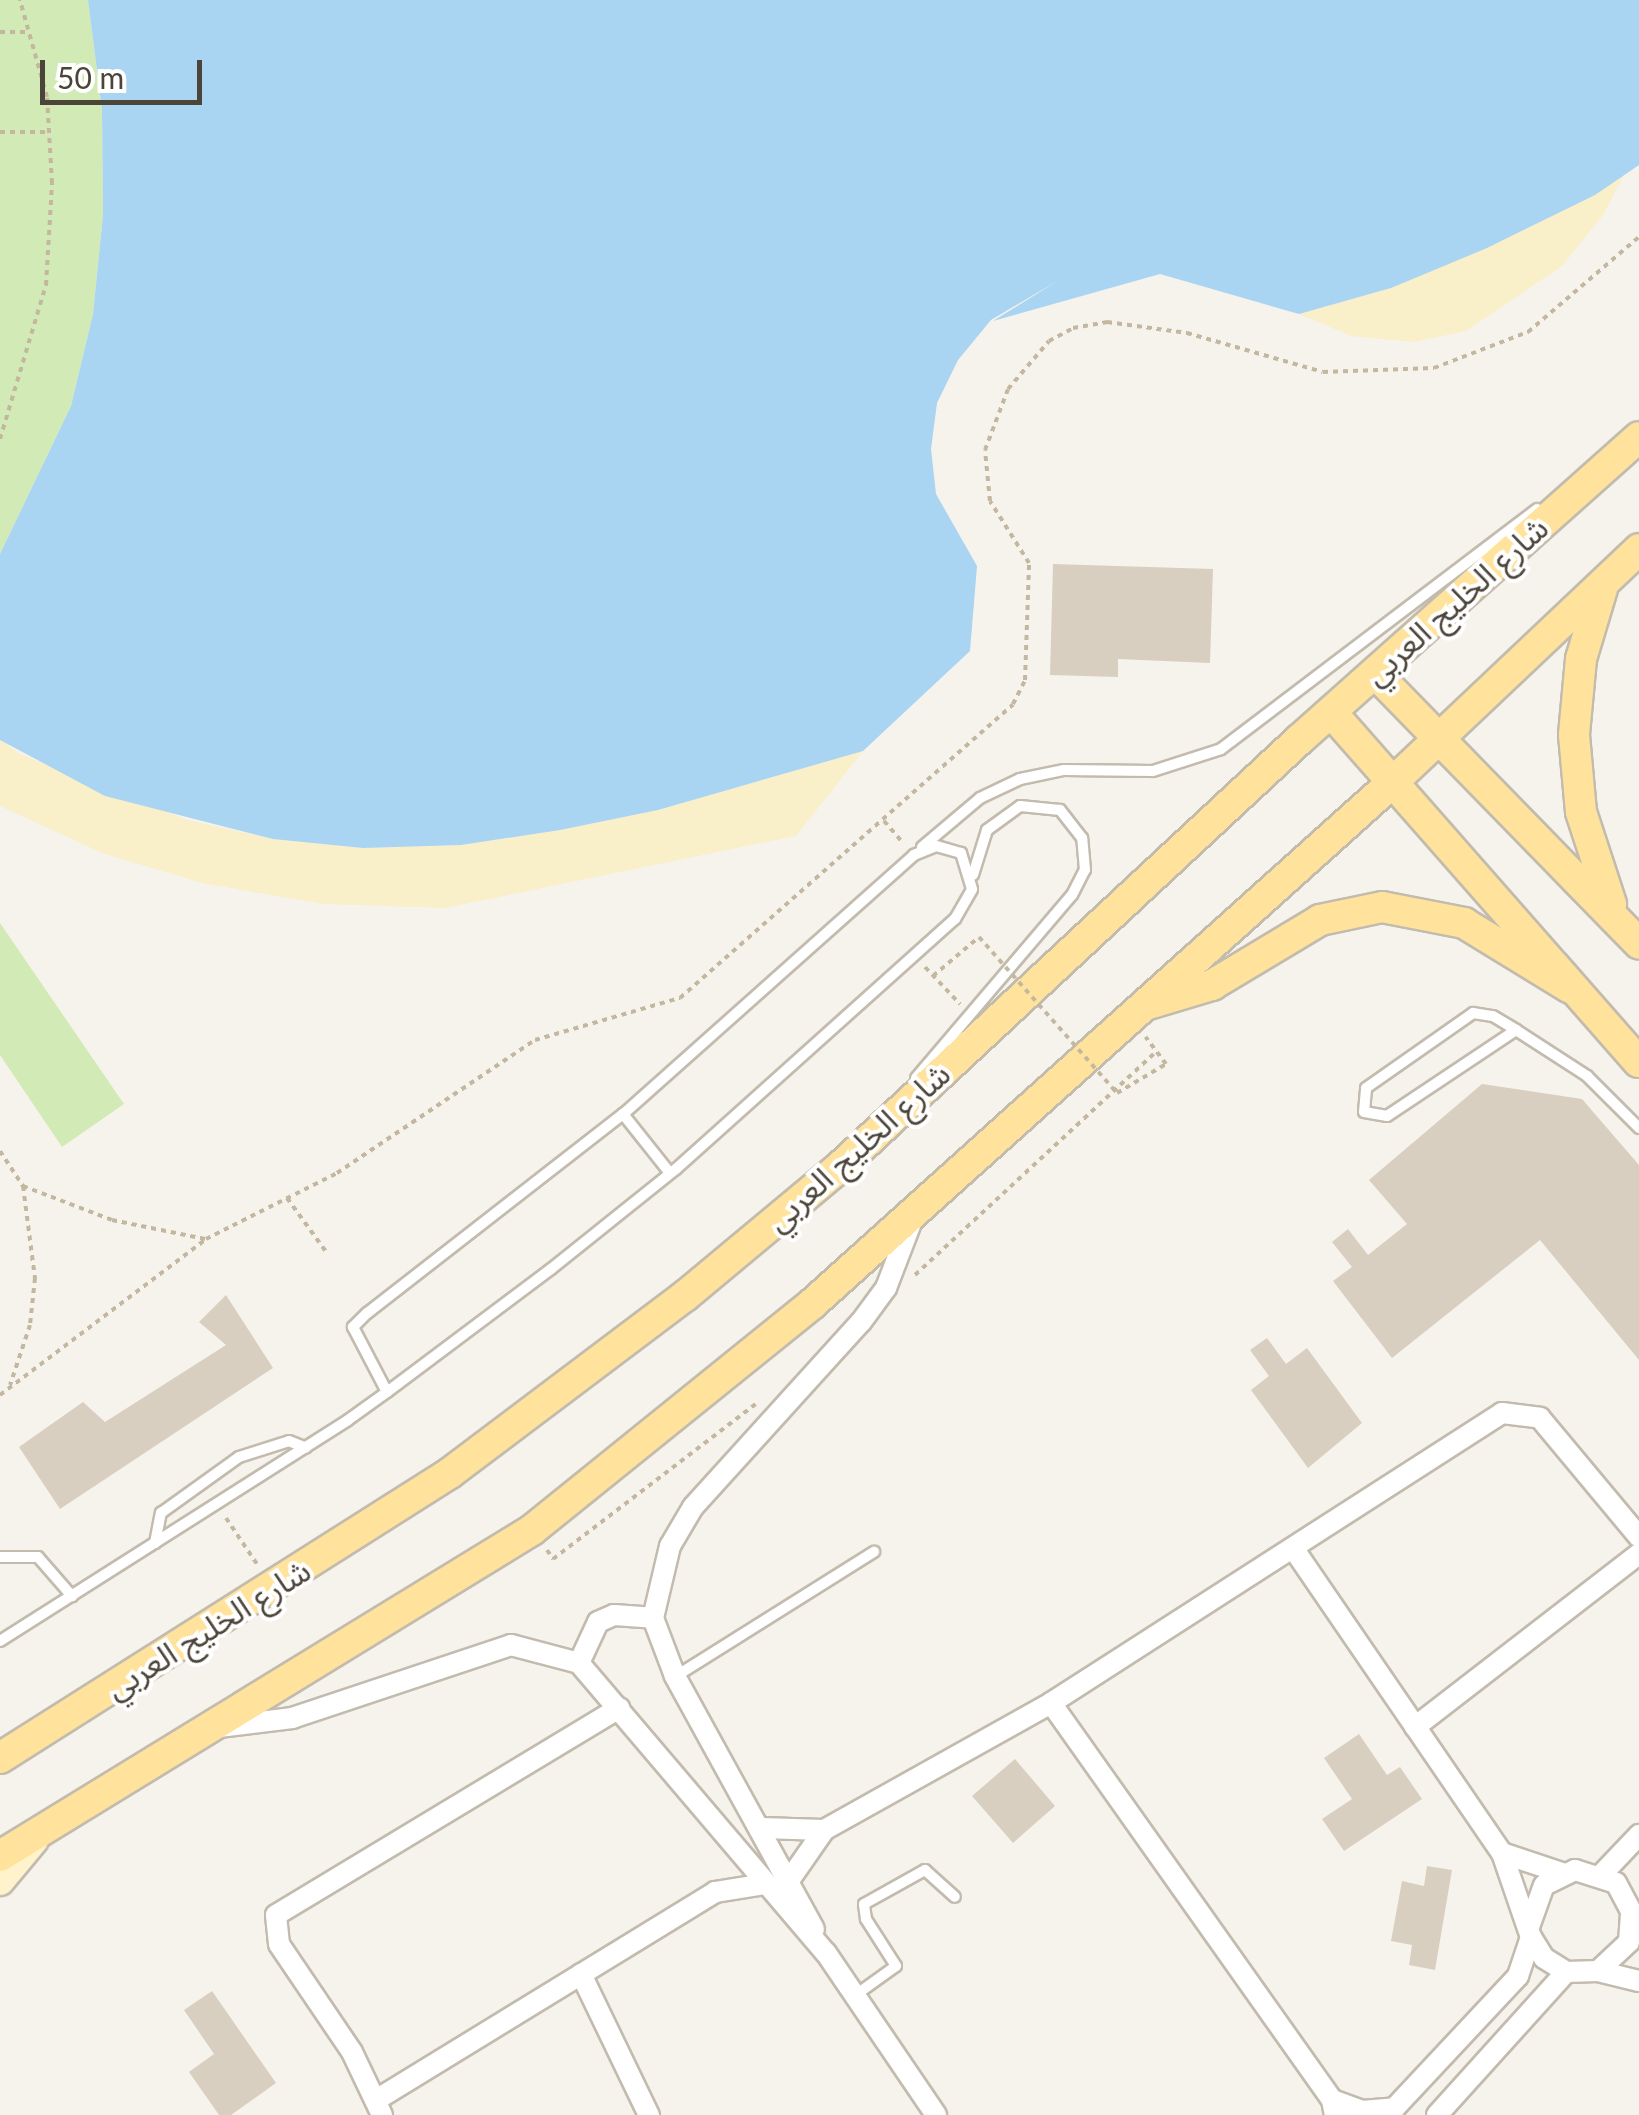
<!DOCTYPE html>
<meta charset="utf-8">
<style>
body{margin:0}
#map{position:relative;width:1639px;height:2115px;overflow:hidden;background:#f6f3ec;font-family:Lato,"Noto Sans Arabic",sans-serif}
div>[style]{position:absolute}
.green>*{inset:0;background:#d2eab5}
.sand>*{inset:0;background:#f9efc9}
.water>*{inset:0;background:#a9d4f2}
.building>*{inset:0;background:#d8cfc1}
.path>*{height:4px;margin-top:-2px;transform-origin:0;background:repeating-linear-gradient(90deg,#c4b79f 0 5px,transparent 0 10px)}
.roads{filter:drop-shadow(2px 0 #c2bbae) drop-shadow(-2px 0 #c2bbae) drop-shadow(0 2px #c2bbae) drop-shadow(0 -2px #c2bbae)}
.service>*{height:10px;margin:-5px;padding:0 5px;transform-origin:5px;border-radius:5px;background:#fff}
.minor>*{height:20px;margin:-10px;padding:0 10px;transform-origin:10px;border-radius:10px;background:#fff}
.secondary>*{height:28px;margin:-14px;padding:0 14px;transform-origin:14px;border-radius:14px;background:#fff3cd}
.primary>*{height:30px;margin:-15px;padding:0 15px;transform-origin:15px;border-radius:15px;background:#ffe39c}
.path-bridge>*{height:4px;margin-top:-2px;transform-origin:0;background:repeating-linear-gradient(90deg,#c4b79f 0 5px,transparent 0 10px)}
span{translate:-50% -50%;white-space:nowrap;text-align:center;line-height:1.15;-webkit-text-stroke:8px #fff;paint-order:stroke}
.street-label{font-size:32px;color:#4b4439}
.scale{position:absolute;left:40px;top:60px;width:162px;height:45px;box-sizing:border-box;border:5px solid #4b4439;border-top:0;padding-left:12px;font-size:30px;line-height:35px;white-space:nowrap;color:#4b4439;-webkit-text-stroke:8px #fff;paint-order:stroke}
</style>
<div id="map">
<div class="green">
<div style="clip-path:polygon(0 0,88px 0,102px 110px,103px 215px,93px 314px,71px 406px,0 554px)"></div>
<div style="clip-path:polygon(0 923px,124px 1104px,62px 1147px,0 1055px)"></div>
</div>
<div class="sand">
<div style="clip-path:polygon(1624px 175px,1603px 215px,1562px 266px,1466px 331px,1414px 342px,1351px 336px,1299px 314px,1391px 288px,1595px 195px)"></div>
<div style="clip-path:polygon(0 740px,20px 754px,187px 820px,273px 839px,363px 848px,461px 845px,560px 830px,658px 810px,863px 751px,796px 836px,445px 908px,325px 904px,202px 883px,102px 853px,0 806px)"></div>
</div>
<div class="water">
<div style="clip-path:polygon(88px 0,1639px 0,1639px 165px,1595px 195px,1487px 248px,1391px 288px,1299px 314px,1160px 274px,993px 321px,1059px 280px,991px 320px,958px 360px,937px 403px,931px 449px,936px 494px,977px 566px,970px 651px,863px 751px,658px 810px,560px 830px,461px 845px,363px 848px,273px 839px,105px 796px,0 740px,0 554px,71px 406px,93px 314px,103px 215px,102px 110px)"></div>
</div>
<div class="building">
<div style="clip-path:polygon(1053px 564px,1213px 569px,1210px 663px,1118px 659px,1118px 677px,1050px 675px)"></div>
<div style="clip-path:polygon(1482px 1084px,1582px 1099px,1639px 1165px,1639px 1360px,1540px 1240px,1392px 1358px,1333px 1281px,1352px 1267px,1332px 1242px,1348px 1229px,1368px 1255px,1407px 1224px,1369px 1180px)"></div>
<div style="clip-path:polygon(226px 1295px,273px 1368px,60px 1509px,19px 1447px,83px 1402px,105px 1422px,226px 1345px,199px 1322px)"></div>
<div style="clip-path:polygon(1267px 1338px,1286px 1364px,1307px 1348px,1362px 1423px,1308px 1468px,1251px 1390px,1269px 1376px,1250px 1350px)"></div>
<div style="clip-path:polygon(1359px 1734px,1387px 1775px,1400px 1767px,1422px 1799px,1344px 1851px,1322px 1819px,1352px 1799px,1324px 1758px)"></div>
<div style="clip-path:polygon(1015px 1759px,1055px 1806px,1013px 1843px,972px 1796px)"></div>
<div style="clip-path:polygon(1427px 1866px,1452px 1870px,1435px 1970px,1409px 1965px,1412px 1945px,1391px 1941px,1402px 1881px,1424px 1886px)"></div>
<div style="clip-path:polygon(212px 1991px,276px 2083px,231px 2115px,219px 2115px,189px 2072px,214px 2054px,184px 2010px)"></div>
</div>
<div class="path">
<div style="left:0;top:32px;width:29px"></div>
<div style="left:0;top:132px;width:48px"></div>
<div style="left:0;top:439px;width:161px;rotate:-73.4deg"></div>
<div style="left:46px;top:285px;width:102px;rotate:-86.6deg"></div>
<div style="left:52px;top:183px;width:86px;rotate:-93.3deg"></div>
<div style="left:47px;top:97px;width:101px;rotate:-105.6deg"></div>
<div style="left:884px;top:821px;width:30px;rotate:49deg"></div>
<div style="left:925px;top:967px;width:51px;rotate:46.6deg"></div>
<div style="left:933px;top:976px;width:60px;rotate:-40.3deg"></div>
<div style="left:1117px;top:1093px;width:57px;rotate:-30.6deg"></div>
<div style="left:1166px;top:1064px;width:34px;rotate:-127deg"></div>
<div style="left:0;top:1151px;width:42px;rotate:56.7deg"></div>
<div style="left:23px;top:1186px;width:93px;rotate:82.6deg"></div>
<div style="left:35px;top:1278px;width:47px;rotate:96.1deg"></div>
<div style="left:30px;top:1325px;width:63px;rotate:108.4deg"></div>
<div style="left:23px;top:1186px;width:95px;rotate:20.9deg"></div>
<div style="left:112px;top:1220px;width:95px;rotate:11.5deg"></div>
<div style="left:287px;top:1198px;width:68px;rotate:54deg"></div>
<div style="left:915px;top:1275px;width:330px;rotate:-42.8deg"></div>
<div style="left:0;top:1395px;width:258px;rotate:-37.1deg"></div>
<div style="left:206px;top:1239px;width:147px;rotate:-26.7deg"></div>
<div style="left:337px;top:1173px;width:239px;rotate:-33.9deg"></div>
<div style="left:535px;top:1040px;width:151px;rotate:-16.2deg"></div>
<div style="left:680px;top:998px;width:444px;rotate:-41.4deg"></div>
<div style="left:1013px;top:704px;width:27px;rotate:-63deg"></div>
<div style="left:1025px;top:680px;width:117px;rotate:-88deg"></div>
<div style="left:1029px;top:563px;width:73px;rotate:-122.2deg"></div>
<div style="left:990px;top:501px;width:51px;rotate:-95.6deg"></div>
<div style="left:985px;top:450px;width:65px;rotate:-69.3deg"></div>
<div style="left:1008px;top:389px;width:63px;rotate:-49.5deg"></div>
<div style="left:1049px;top:341px;width:27px;rotate:-28deg"></div>
<div style="left:1073px;top:328px;width:35px;rotate:-10deg"></div>
<div style="left:1107px;top:322px;width:81px;rotate:7.8deg"></div>
<div style="left:1187px;top:333px;width:141px;rotate:16deg"></div>
<div style="left:1323px;top:372px;width:111px;rotate:-2.1deg"></div>
<div style="left:1434px;top:368px;width:101px;rotate:-21deg"></div>
<div style="left:1528px;top:332px;width:146px;rotate:-40.6deg"></div>
<div style="left:226px;top:1518px;width:55px;rotate:56deg"></div>
<div style="left:547px;top:1550px;width:11px;rotate:56deg"></div>
<div style="left:553px;top:1559px;width:255px;rotate:-37.4deg"></div>
</div>
<div class="roads">
<div class="service">
<div style="left:922px;top:847px;width:76px;rotate:-40.2deg"></div>
<div style="left:980px;top:798px;width:44px;rotate:-25.4deg"></div>
<div style="left:1020px;top:779px;width:45px;rotate:-11.6deg"></div>
<div style="left:1064px;top:770px;width:89px;rotate:0.6deg"></div>
<div style="left:1153px;top:771px;width:71px;rotate:-17.9deg"></div>
<div style="left:1221px;top:749px;width:397px;rotate:-37.2deg"></div>
<div style="left:1473px;top:1013px;width:20px;rotate:9deg"></div>
<div style="left:1493px;top:1016px;width:27px;rotate:31deg"></div>
<div style="left:1516px;top:1030px;width:155px;rotate:146.3deg"></div>
<div style="left:1387px;top:1116px;width:23px;rotate:-170deg"></div>
<div style="left:1364px;top:1112px;width:24px;rotate:-85deg"></div>
<div style="left:1366px;top:1088px;width:131px;rotate:-35deg"></div>
<div style="left:1516px;top:1030px;width:85px;rotate:32.9deg"></div>
<div style="left:1587px;top:1076px;width:74px;rotate:45deg"></div>
<div style="left:916px;top:1078px;width:240px;rotate:-49.6deg"></div>
<div style="left:1072px;top:895px;width:28px;rotate:-63deg"></div>
<div style="left:1085px;top:870px;width:32px;rotate:-95deg"></div>
<div style="left:1082px;top:838px;width:36px;rotate:-128deg"></div>
<div style="left:1060px;top:810px;width:40px;rotate:-174.3deg"></div>
<div style="left:1020px;top:806px;width:41px;rotate:144deg"></div>
<div style="left:987px;top:830px;width:47px;rotate:107.3deg"></div>
<div style="left:623px;top:1114px;width:75px;rotate:51.5deg"></div>
<div style="left:155px;top:1543px;width:31px;rotate:-79deg"></div>
<div style="left:161px;top:1513px;width:96px;rotate:-35.7deg"></div>
<div style="left:239px;top:1457px;width:52px;rotate:-17.7deg"></div>
<div style="left:289px;top:1441px;width:18px;rotate:22deg"></div>
<div style="left:0;top:1557px;width:38px"></div>
<div style="left:38px;top:1557px;width:52px;rotate:48.9deg"></div>
<div style="left:0;top:1641px;width:412px;rotate:-32.4deg"></div>
<div style="left:348px;top:1420px;width:48px;rotate:-35.7deg"></div>
<div style="left:387px;top:1392px;width:205px;rotate:-36.9deg"></div>
<div style="left:551px;top:1269px;width:160px;rotate:-38.7deg"></div>
<div style="left:676px;top:1169px;width:375px;rotate:-41.9deg"></div>
<div style="left:955px;top:919px;width:34px;rotate:-60deg"></div>
<div style="left:972px;top:889px;width:38px;rotate:-107deg"></div>
<div style="left:961px;top:853px;width:26px;rotate:-164deg"></div>
<div style="left:936px;top:846px;width:24px;rotate:158deg"></div>
<div style="left:914px;top:855px;width:390px;rotate:138.3deg"></div>
<div style="left:623px;top:1114px;width:324px;rotate:142.1deg"></div>
<div style="left:367px;top:1313px;width:20px;rotate:135deg"></div>
<div style="left:353px;top:1327px;width:73px;rotate:62.4deg"></div>
<div style="left:676px;top:1676px;width:234px;rotate:-32.1deg"></div>
<div style="left:857px;top:1994px;width:48px;rotate:-35.7deg"></div>
<div style="left:896px;top:1966px;width:56px;rotate:-122.6deg"></div>
<div style="left:866px;top:1919px;width:15px;rotate:-98deg"></div>
<div style="left:864px;top:1904px;width:70px;rotate:-29.1deg"></div>
<div style="left:925px;top:1870px;width:40px;rotate:42deg"></div>
</div>
<div class="minor">
<div style="left:1293px;top:1548px;width:370px;rotate:55.6deg"></div>
<div style="left:1502px;top:1853px;width:89px;rotate:71deg"></div>
<div style="left:1531px;top:1937px;width:25px;rotate:58deg"></div>
<div style="left:1544px;top:1958px;width:26px;rotate:32deg"></div>
<div style="left:1566px;top:1972px;width:32px;rotate:-2deg"></div>
<div style="left:1598px;top:1971px;width:42px;rotate:-43.1deg"></div>
<div style="left:1629px;top:1942px;width:31px;rotate:-86deg"></div>
<div style="left:1631px;top:1911px;width:32px;rotate:-118deg"></div>
<div style="left:1616px;top:1883px;width:43px;rotate:-162.4deg"></div>
<div style="left:1575px;top:1870px;width:34px;rotate:154deg"></div>
<div style="left:1544px;top:1885px;width:45px;rotate:109.7deg"></div>
<div style="left:579px;top:1663px;width:45px;rotate:-65.1deg"></div>
<div style="left:598px;top:1622px;width:17px;rotate:-24deg"></div>
<div style="left:614px;top:1615px;width:39px;rotate:4deg"></div>
<div style="left:1051px;top:1703px;width:486px;rotate:54.7deg"></div>
<div style="left:1332px;top:2100px;width:15px;rotate:79deg"></div>
<div style="left:219px;top:1727px;width:74px;rotate:-7deg"></div>
<div style="left:292px;top:1718px;width:231px;rotate:-18.4deg"></div>
<div style="left:511px;top:1645px;width:70px;rotate:14.8deg"></div>
<div style="left:579px;top:1663px;width:381px;rotate:49.6deg"></div>
<div style="left:826px;top:1953px;width:196px;rotate:55.8deg"></div>
<div style="left:1415px;top:1727px;width:283px;rotate:-37.7deg"></div>
<div style="left:762px;top:1828px;width:62px;rotate:1.8deg"></div>
<div style="left:1502px;top:1853px;width:63px;rotate:18.4deg"></div>
<div style="left:1602px;top:1874px;width:54px;rotate:-46.5deg"></div>
<div style="left:790px;top:1879px;width:60px;rotate:-55.2deg"></div>
<div style="left:824px;top:1830px;width:260px;rotate:-29.2deg"></div>
<div style="left:1051px;top:1703px;width:536px;rotate:-32.74deg"></div>
<div style="left:1502px;top:1413px;width:38px;rotate:7deg"></div>
<div style="left:1540px;top:1418px;width:155px;rotate:50.2deg"></div>
<div style="left:814px;top:1929px;width:289px;rotate:-118.8deg"></div>
<div style="left:675px;top:1676px;width:62px;rotate:-110.8deg"></div>
<div style="left:653px;top:1618px;width:74px;rotate:-76.7deg"></div>
<div style="left:670px;top:1546px;width:45px;rotate:-59.5deg"></div>
<div style="left:693px;top:1507px;width:250px;rotate:-47.8deg"></div>
<div style="left:861px;top:1322px;width:42px;rotate:-53.7deg"></div>
<div style="left:886px;top:1288px;width:78px;rotate:-69deg"></div>
<div style="left:1598px;top:1971px;width:42px;rotate:13.7deg"></div>
<div style="left:581px;top:1974px;width:157px;rotate:64.3deg"></div>
<div style="left:376px;top:2100px;width:398px;rotate:-31.5deg"></div>
<div style="left:715px;top:1892px;width:51px;rotate:-9.1deg"></div>
<div style="left:1332px;top:2100px;width:32px;rotate:20deg"></div>
<div style="left:1362px;top:2111px;width:33px;rotate:-5deg"></div>
<div style="left:382px;top:2115px;width:70px;rotate:-115.5deg"></div>
<div style="left:352px;top:2052px;width:130px;rotate:-124.1deg"></div>
<div style="left:279px;top:1944px;width:29px;rotate:-96deg"></div>
<div style="left:276px;top:1915px;width:401px;rotate:-31.1deg"></div>
<div style="left:1388px;top:2115px;width:190px;rotate:-46.9deg"></div>
<div style="left:1518px;top:1976px;width:41px;rotate:-71.6deg"></div>
<div style="left:1437px;top:2115px;width:193px;rotate:-47.9deg"></div>
</div>
<div class="secondary">
<div style="left:0;top:1881px;width:53px;rotate:-50.3deg"></div>
</div>
<div class="primary">
<div style="left:1602px;top:589px;width:73px;rotate:106.7deg"></div>
<div style="left:1581px;top:659px;width:76px;rotate:95.3deg"></div>
<div style="left:1574px;top:735px;width:77px;rotate:84.8deg"></div>
<div style="left:1581px;top:812px;width:97px;rotate:71.9deg"></div>
<div style="left:1375px;top:673px;width:378px;rotate:45.7deg"></div>
<div style="left:1331px;top:712px;width:466px;rotate:48.7deg"></div>
<div style="left:1148px;top:1004px;width:67px;rotate:-16.5deg"></div>
<div style="left:1212px;top:985px;width:126px;rotate:-31deg"></div>
<div style="left:1320px;top:920px;width:63px;rotate:-11.8deg"></div>
<div style="left:1382px;top:907px;width:84px;rotate:11deg"></div>
<div style="left:1464px;top:923px;width:124px;rotate:31.5deg"></div>
<div style="left:0;top:1758px;width:533px;rotate:-32.35deg"></div>
<div style="left:450px;top:1473px;width:294px;rotate:-37deg"></div>
<div style="left:685px;top:1296px;width:203px;rotate:-39.8deg"></div>
<div style="left:841px;top:1166px;width:625px;rotate:-42.93deg"></div>
<div style="left:1299px;top:740px;width:455px;rotate:-41.7deg"></div>
<div style="left:0;top:1856px;width:624px;rotate:-31.5deg"></div>
<div style="left:532px;top:1530px;width:360px;rotate:-38.9deg"></div>
<div style="left:812px;top:1304px;width:784px;rotate:-41.95deg"></div>
<div style="left:1395px;top:780px;width:336px;rotate:-43.4deg"></div>
</div>
</div>
<div class="path-bridge">
<div style="left:979px;top:937px;width:208px;rotate:48.5deg"></div>
</div>
<div class="street-label">
<span style="left:1456px;top:601px;rotate:-42deg">شارع الخليج العربي</span>
<span style="left:858px;top:1147px;rotate:-42deg">شارع الخليج العربي</span>
<span style="left:208px;top:1629px;rotate:-32deg">شارع الخليج العربي</span>
</div>
<div class="scale">50 m</div>
</div>
